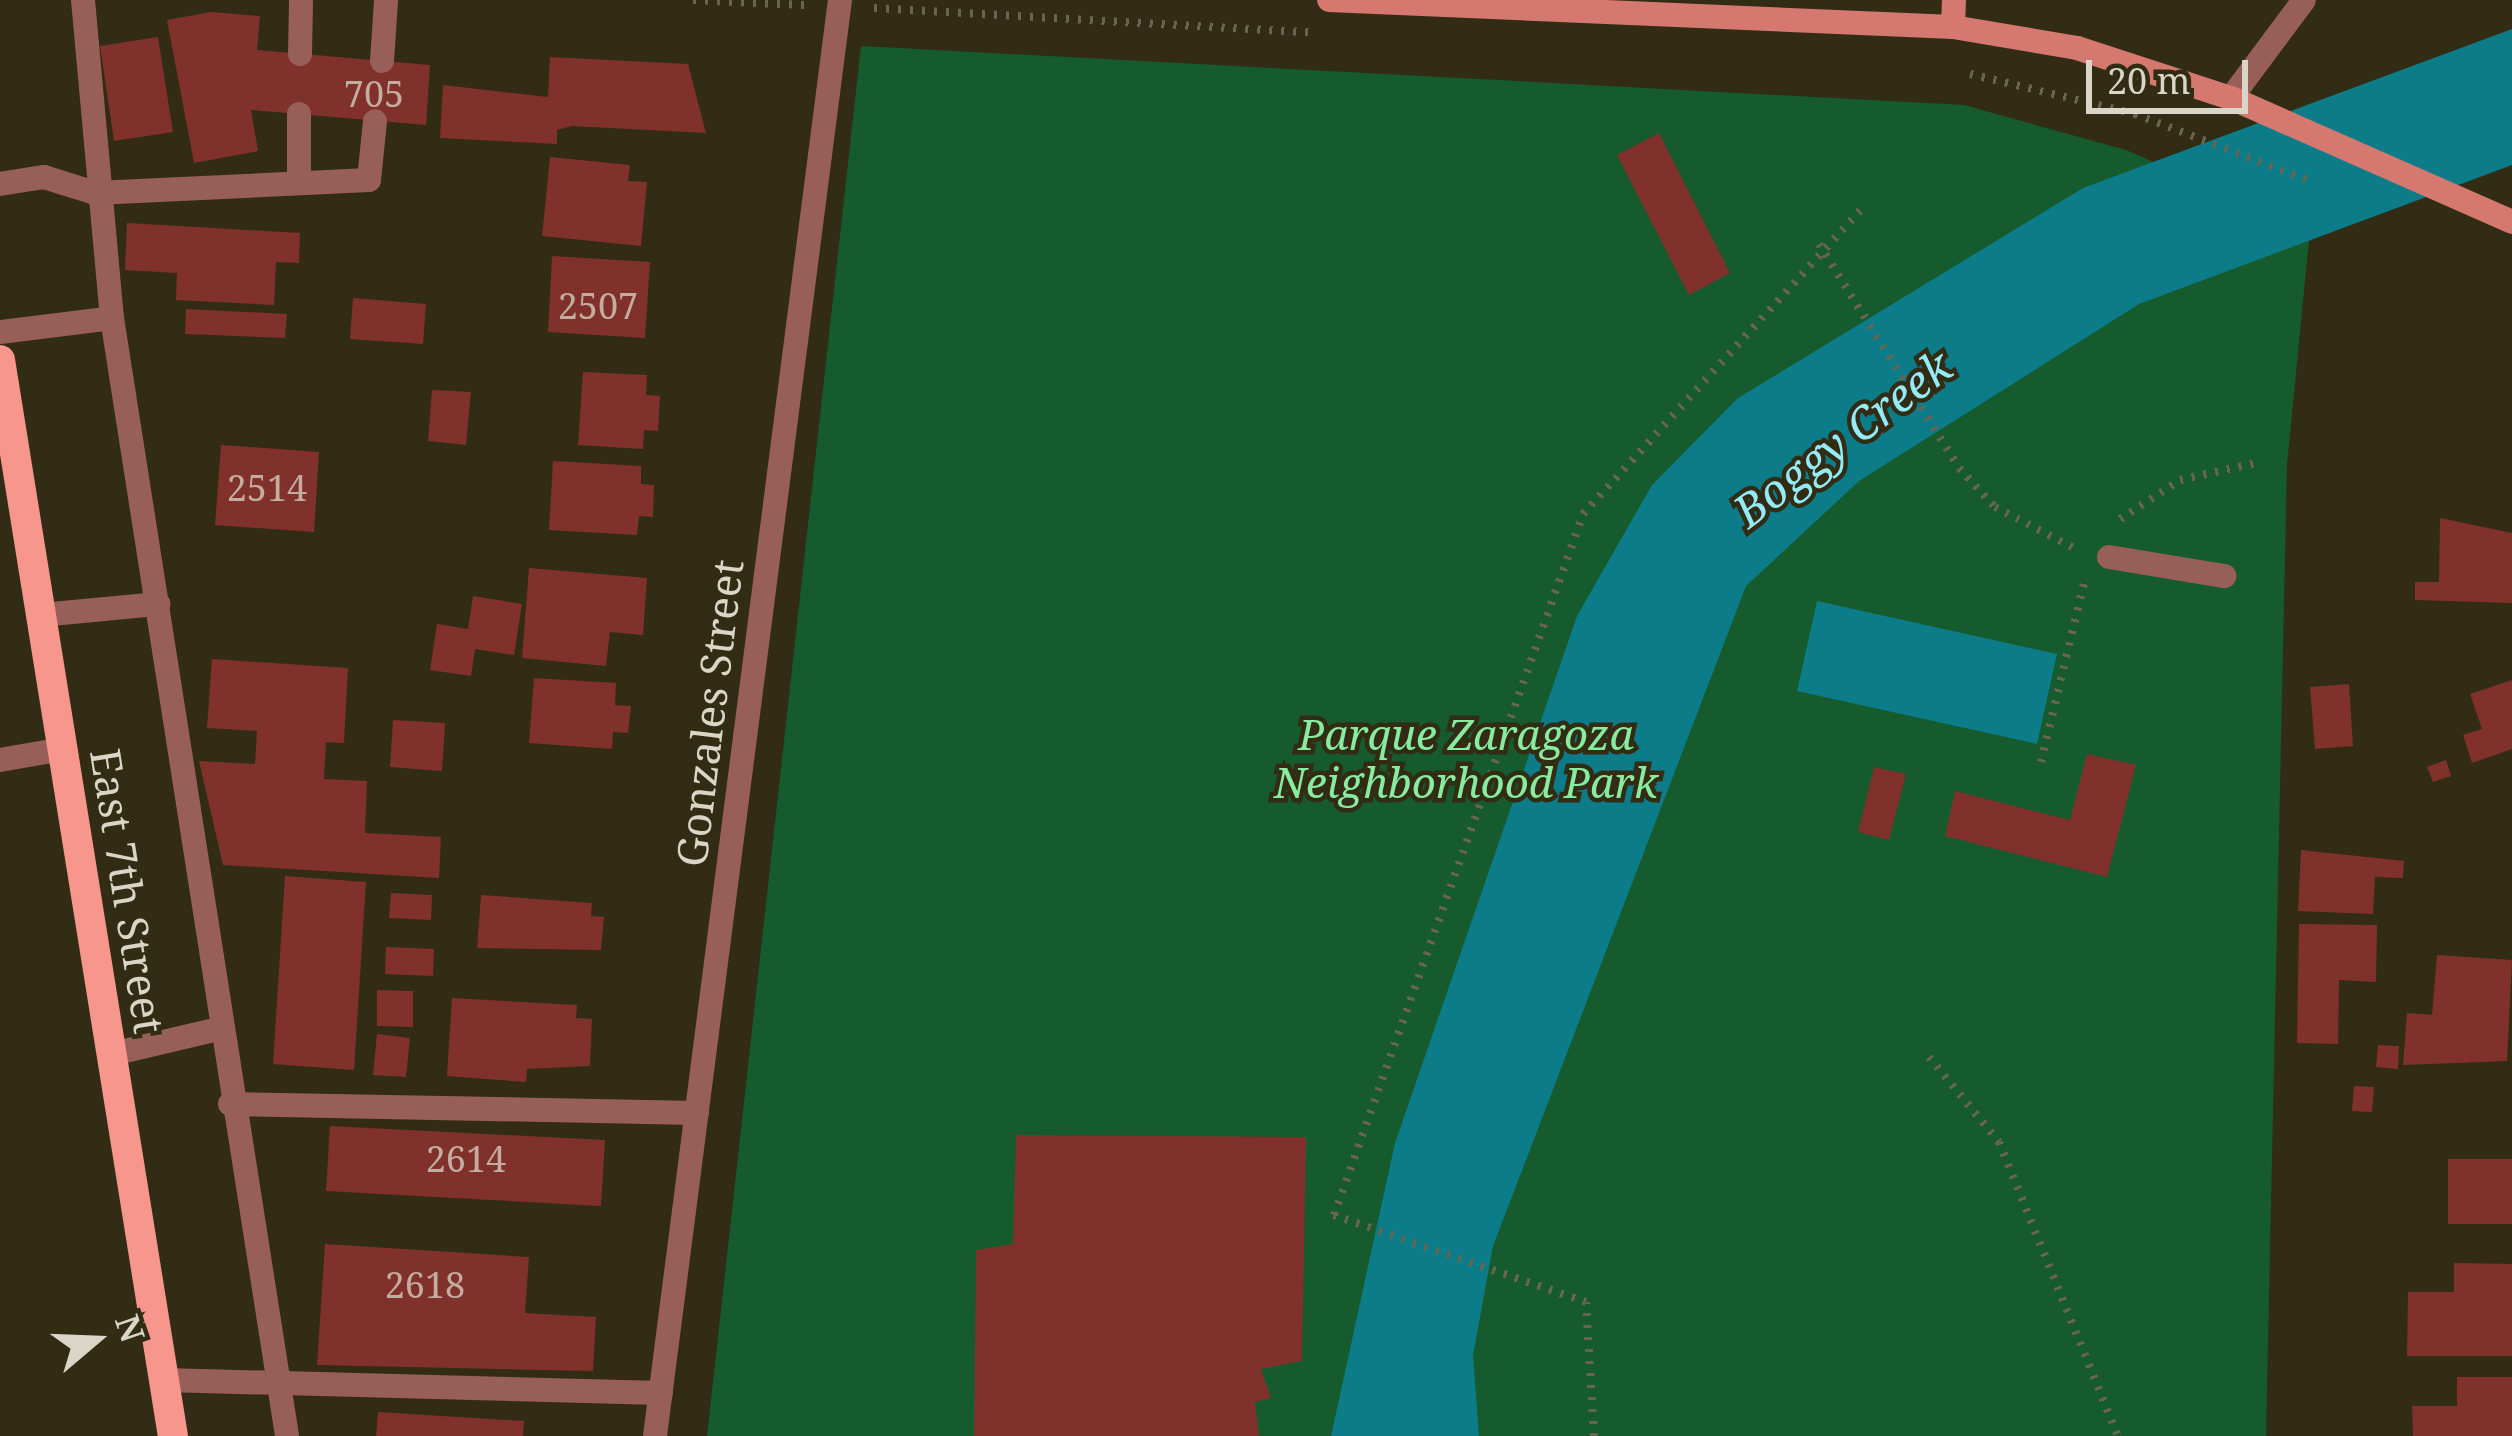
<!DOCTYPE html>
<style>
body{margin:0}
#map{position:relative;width:2512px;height:1436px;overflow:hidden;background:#312c13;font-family:"Noto Serif",serif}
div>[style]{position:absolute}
.green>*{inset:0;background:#155b2d}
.water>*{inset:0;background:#0c7c89}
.building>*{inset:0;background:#81312c}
.path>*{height:8px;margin-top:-4px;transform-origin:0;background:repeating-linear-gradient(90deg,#69644f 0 3px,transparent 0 12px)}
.lane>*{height:24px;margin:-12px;padding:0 12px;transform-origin:12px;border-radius:12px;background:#985e58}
.street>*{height:24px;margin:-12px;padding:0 12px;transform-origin:12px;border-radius:12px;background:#985e58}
.secondary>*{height:24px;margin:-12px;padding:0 12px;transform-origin:12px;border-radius:12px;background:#d57870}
.primary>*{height:30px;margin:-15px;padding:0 15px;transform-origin:15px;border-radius:15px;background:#f6968d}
span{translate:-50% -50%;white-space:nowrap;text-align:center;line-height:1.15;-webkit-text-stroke:9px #312c13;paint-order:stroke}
.number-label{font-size:36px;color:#c3ada0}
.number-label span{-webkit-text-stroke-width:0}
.street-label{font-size:42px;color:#d9d6c7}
.park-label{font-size:42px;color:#88eca0;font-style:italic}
.water-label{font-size:45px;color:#94ebf8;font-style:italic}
.north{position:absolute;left:36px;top:1280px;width:120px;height:120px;-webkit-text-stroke:9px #312c13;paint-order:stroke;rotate:71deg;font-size:33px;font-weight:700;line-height:48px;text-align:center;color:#d9d6c7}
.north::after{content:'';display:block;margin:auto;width:42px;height:54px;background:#d9d6c7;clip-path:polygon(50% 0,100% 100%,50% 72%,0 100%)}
.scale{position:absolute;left:2086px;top:60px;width:162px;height:54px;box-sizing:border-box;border:6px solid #d9d6c7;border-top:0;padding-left:15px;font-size:36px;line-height:42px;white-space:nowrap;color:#d9d6c7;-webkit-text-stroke:9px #312c13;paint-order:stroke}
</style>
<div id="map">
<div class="green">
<div style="clip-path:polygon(861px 46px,1964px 105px,2126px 150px,2310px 230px,2287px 465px,2266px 1436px,707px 1436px)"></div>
</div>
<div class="water">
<div style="clip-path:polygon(2512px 29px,2512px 165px,2139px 304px,1859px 481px,1746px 586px,1493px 1246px,1473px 1355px,1479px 1436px,1331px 1436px,1395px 1143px,1577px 616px,1652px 485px,1738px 398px,2083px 188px)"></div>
<div style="clip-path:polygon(1817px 601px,2057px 654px,2037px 744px,1797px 691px)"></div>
</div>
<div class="building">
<div style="clip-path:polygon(211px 12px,260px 16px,257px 50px,430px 65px,426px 125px,251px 110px,258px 151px,194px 163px,167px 20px)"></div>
<div style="clip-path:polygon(158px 37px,173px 132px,114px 141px,100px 46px)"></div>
<div style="clip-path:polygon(550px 57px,688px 64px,706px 133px,572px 126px,557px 130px,557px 144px,440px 138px,443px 85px,548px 97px)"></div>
<div style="clip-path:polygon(1659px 133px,1730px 273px,1689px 295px,1617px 155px)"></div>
<div style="clip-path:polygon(550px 157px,630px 165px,628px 181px,647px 182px,641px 246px,542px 236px)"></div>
<div style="clip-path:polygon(127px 223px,300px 233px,299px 263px,276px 262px,274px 305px,176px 300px,177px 273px,125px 270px)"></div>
<div style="clip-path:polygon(552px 256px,650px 262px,645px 338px,548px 332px)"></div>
<div style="clip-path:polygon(353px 298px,426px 304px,423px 344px,350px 339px)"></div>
<div style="clip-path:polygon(186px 309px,287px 314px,285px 338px,185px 334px)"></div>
<div style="clip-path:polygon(583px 372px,647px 375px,646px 395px,660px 396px,658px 431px,644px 430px,643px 449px,578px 445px)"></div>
<div style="clip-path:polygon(432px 390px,471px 392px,466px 445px,428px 441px)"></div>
<div style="clip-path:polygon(221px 445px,319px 452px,314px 532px,215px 525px)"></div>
<div style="clip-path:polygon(553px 461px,641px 466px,641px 484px,654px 485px,653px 517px,639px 516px,637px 535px,549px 530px)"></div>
<div style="clip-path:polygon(2440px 518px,2512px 533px,2512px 603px,2415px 600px,2415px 582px,2439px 582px)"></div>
<div style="clip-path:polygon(529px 568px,647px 578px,643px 635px,610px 632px,606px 666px,522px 658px)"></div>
<div style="clip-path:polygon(473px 596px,522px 604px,514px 655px,475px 649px,471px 676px,430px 670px,437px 624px,468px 629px)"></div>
<div style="clip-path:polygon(212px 659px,348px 668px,344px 743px,326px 742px,324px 779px,367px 781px,365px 833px,441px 837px,439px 878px,223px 865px,199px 761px,255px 764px,257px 731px,207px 728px)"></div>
<div style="clip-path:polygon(534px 678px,616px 683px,615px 705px,631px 706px,628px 733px,613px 732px,612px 749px,529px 743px)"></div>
<div style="clip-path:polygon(2512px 680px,2512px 749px,2472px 763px,2463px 735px,2482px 729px,2470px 694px)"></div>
<div style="clip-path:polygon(2349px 684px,2353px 746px,2315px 749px,2310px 687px)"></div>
<div style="clip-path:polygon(393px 720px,445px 723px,442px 771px,390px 767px)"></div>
<div style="clip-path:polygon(2087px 754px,2136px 765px,2107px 877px,1945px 836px,1955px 791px,2070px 820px)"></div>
<div style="clip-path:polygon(2446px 760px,2451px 776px,2433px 782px,2427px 767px)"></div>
<div style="clip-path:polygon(1874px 767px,1906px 774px,1889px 840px,1858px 832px)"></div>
<div style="clip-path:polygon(2301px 850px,2404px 861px,2403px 878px,2375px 877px,2373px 914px,2298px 911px)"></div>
<div style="clip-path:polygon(285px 876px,366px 882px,354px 1070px,273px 1064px)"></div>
<div style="clip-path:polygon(391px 893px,432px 895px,431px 920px,389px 918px)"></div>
<div style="clip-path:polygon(481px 895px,592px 903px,591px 916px,604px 917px,601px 950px,477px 948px)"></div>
<div style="clip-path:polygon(2299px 924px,2377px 925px,2376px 982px,2339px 980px,2338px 1044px,2297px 1043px)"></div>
<div style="clip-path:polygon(386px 947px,434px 949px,433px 976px,385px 974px)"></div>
<div style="clip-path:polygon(2437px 955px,2512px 960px,2507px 1061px,2403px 1065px,2407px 1013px,2432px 1015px)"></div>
<div style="clip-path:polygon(377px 990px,413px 991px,413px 1027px,377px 1026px)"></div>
<div style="clip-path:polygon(452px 998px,577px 1005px,576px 1018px,592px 1019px,590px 1066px,527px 1069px,526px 1082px,447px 1076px)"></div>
<div style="clip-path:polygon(377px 1034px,410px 1038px,406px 1077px,373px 1075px)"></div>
<div style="clip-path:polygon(2378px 1045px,2399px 1046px,2398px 1069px,2376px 1067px)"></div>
<div style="clip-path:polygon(2354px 1086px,2374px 1087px,2372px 1112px,2352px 1111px)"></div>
<div style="clip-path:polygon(330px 1126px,605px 1140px,601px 1206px,326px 1191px)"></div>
<div style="clip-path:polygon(1016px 1135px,1306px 1137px,1302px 1361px,1261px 1369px,1271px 1398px,1255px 1402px,1259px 1436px,974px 1436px,976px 1250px,1013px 1244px)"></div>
<div style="clip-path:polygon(2448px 1159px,2512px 1159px,2512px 1224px,2448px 1224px)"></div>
<div style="clip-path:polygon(325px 1244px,529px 1257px,525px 1313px,596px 1317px,593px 1371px,317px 1365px)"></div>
<div style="clip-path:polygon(2454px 1263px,2512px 1264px,2512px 1356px,2407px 1356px,2408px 1292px,2454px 1292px)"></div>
<div style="clip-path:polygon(2457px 1377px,2512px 1377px,2512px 1436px,2413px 1436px,2412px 1406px,2457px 1406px)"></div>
<div style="clip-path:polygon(378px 1412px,524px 1421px,523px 1436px,376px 1436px)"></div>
</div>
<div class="path">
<div style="left:693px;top:0;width:112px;rotate:2.6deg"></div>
<div style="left:874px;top:8px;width:436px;rotate:3.2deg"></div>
<div style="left:1970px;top:74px;width:170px;rotate:13.6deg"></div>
<div style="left:2135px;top:114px;width:187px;rotate:20.9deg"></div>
<div style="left:1819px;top:244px;width:264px;rotate:58deg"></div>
<div style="left:1959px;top:468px;width:53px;rotate:47.3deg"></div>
<div style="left:1995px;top:507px;width:89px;rotate:27.4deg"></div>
<div style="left:2120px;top:519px;width:72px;rotate:-33deg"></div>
<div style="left:2180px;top:480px;width:81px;rotate:-12.8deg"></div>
<div style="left:2041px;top:762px;width:184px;rotate:-76.5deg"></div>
<div style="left:1929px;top:1057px;width:110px;rotate:50.5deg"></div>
<div style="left:1999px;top:1142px;width:317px;rotate:68deg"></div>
<div style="left:1594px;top:1436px;width:134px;rotate:-93.4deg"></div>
<div style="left:1586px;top:1302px;width:267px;rotate:-161deg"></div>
<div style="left:1334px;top:1215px;width:744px;rotate:-70.44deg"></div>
<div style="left:1583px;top:514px;width:417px;rotate:-47.6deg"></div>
</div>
<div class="lane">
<div style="left:83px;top:0;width:319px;rotate:84.8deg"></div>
<div style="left:112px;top:318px;width:1132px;rotate:81.1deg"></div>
<div style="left:300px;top:54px;width:54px;rotate:-88.9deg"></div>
<div style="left:382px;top:61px;width:61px;rotate:-86.2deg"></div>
<div style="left:2231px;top:98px;width:122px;rotate:-53.3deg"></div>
<div style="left:299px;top:182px;width:68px;rotate:-90deg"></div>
<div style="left:0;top:184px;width:45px;rotate:-9deg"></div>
<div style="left:44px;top:177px;width:53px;rotate:17.4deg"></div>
<div style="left:95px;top:193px;width:274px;rotate:-2.7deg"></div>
<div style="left:369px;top:180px;width:59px;rotate:-84.2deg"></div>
<div style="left:0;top:332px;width:113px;rotate:-7.1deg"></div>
<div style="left:2109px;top:557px;width:117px;rotate:9.4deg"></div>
<div style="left:41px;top:615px;width:118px;rotate:-5.4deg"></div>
<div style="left:0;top:760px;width:64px;rotate:-9.9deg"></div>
<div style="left:112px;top:1054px;width:110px;rotate:-13.2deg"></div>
<div style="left:230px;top:1104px;width:467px;rotate:1.1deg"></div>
<div style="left:164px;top:1380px;width:497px;rotate:1.5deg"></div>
</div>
<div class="street">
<div style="left:655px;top:1436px;width:1448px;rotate:-82.66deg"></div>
</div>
<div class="secondary">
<div style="left:1329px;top:0;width:625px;rotate:2.48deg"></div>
<div style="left:1953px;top:27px;width:126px;rotate:9.6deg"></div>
<div style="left:2077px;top:48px;width:162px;rotate:18deg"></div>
<div style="left:2231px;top:98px;width:307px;rotate:23.8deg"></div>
<div style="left:1953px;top:27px;width:27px;rotate:-88deg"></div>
</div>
<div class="primary">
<div style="left:0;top:360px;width:1090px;rotate:80.87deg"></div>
</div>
<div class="number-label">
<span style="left:374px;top:94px">705</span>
<span style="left:598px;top:306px">2507</span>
<span style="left:267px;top:488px">2514</span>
<span style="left:466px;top:1159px">2614</span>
<span style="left:425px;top:1285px">2618</span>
</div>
<div class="street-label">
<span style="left:709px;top:713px;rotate:-83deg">Gonzales Street</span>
<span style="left:128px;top:891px;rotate:81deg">East 7th Street</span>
</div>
<div class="park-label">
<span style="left:1466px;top:758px">Parque Zaragoza<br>Neighborhood Park</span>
</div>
<div class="water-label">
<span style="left:1842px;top:438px;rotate:-37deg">Boggy Creek</span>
</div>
<div class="north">N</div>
<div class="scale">20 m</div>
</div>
